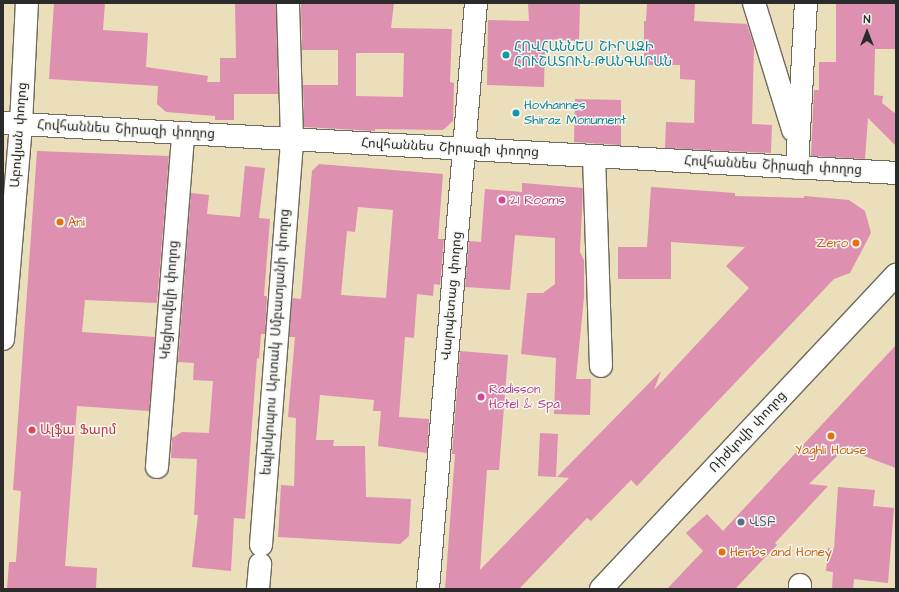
<!DOCTYPE html>
<meta charset="utf-8">
<style>
body{margin:0}
#map{position:relative;width:899px;height:592px;overflow:hidden;background:#ebdeba;font-family:"Architects Daughter","Noto Sans Armenian",sans-serif}
div>[style]{position:absolute}
.building>*{inset:0;background:#dd90af}
.roads{filter:drop-shadow(1px 0 #6e6a5d) drop-shadow(-1px 0 #6e6a5d) drop-shadow(0 1px #6e6a5d) drop-shadow(0 -1px #6e6a5d)}
.minor>*{height:22px;margin:-11px;padding:0 11px;transform-origin:11px;border-radius:11px;background:#fff}
.dots>*{width:11px;height:11px;translate:-50% -50%;box-sizing:border-box;border:2px solid #f6f6f2;border-radius:50%}
span{translate:-50% -50%;white-space:nowrap;text-align:center;line-height:1.15;-webkit-text-stroke:3px #f6f6f2;paint-order:stroke}
.culture-label{font-size:13px;color:#0d838f}
.left{translate:0 -50%;text-align:left}
.street-label{font-size:13px;color:#2b2b2b}
.hotel-label{font-size:13px;color:#b23c85}
.food-label{font-size:13px;color:#c56008}
.right{translate:-100% -50%;text-align:right}
.health-label{font-size:13px;color:#be3a42}
.service-label{font-size:13px;color:#4e5e75}
.frame{position:absolute;inset:0;border:4px solid #2b2b2b;pointer-events:none}
.north{position:absolute;left:847px;top:12px;width:40px;height:40px;-webkit-text-stroke:3px #f6f6f2;paint-order:stroke;rotate:0deg;font-size:11px;font-weight:700;line-height:16px;text-align:center;color:#2b2b2b}
.north::after{content:'';display:block;margin:auto;width:14px;height:18px;background:#2b2b2b;clip-path:polygon(50% 0,100% 100%,50% 72%,0 100%)}
</style>
<div id="map">
<div class="building">
<div style="clip-path:polygon(54px 3px,105px 3px,103px 30px,148px 33px,146px 67px,208px 76px,207px 82px,220px 82px,220px 58px,236px 58px,235px 3px,276px 3px,278px 94px,234px 94px,234px 120px,215px 120px,215px 116px,166px 112px,157px 104px,158px 86px,49px 79px)"></div>
<div style="clip-path:polygon(evenodd,301px 3px,394px 3px,391px 28px,452px 29px,450px 82px,454px 83px,453px 121px,443px 130px,375px 129px,375px 131px,304px 127px,303px 85px,338px 85px,338px 50px,302px 50px,301px 3px,356px 53px,404px 53px,403px 97px,356px 96px,356px 53px)"></div>
<div style="clip-path:polygon(528px 3px,580px 3px,579px 41px,545px 40px,544px 87px,487px 85px,488px 20px,529px 21px)"></div>
<div style="clip-path:polygon(647px 3px,695px 3px,694px 21px,747px 24px,754px 46px,752px 124px,772px 125px,771px 153px,665px 148px,666px 122px,694px 123px,695px 80px,680px 79px,680px 65px,644px 65px,644px 21px,646px 21px)"></div>
<div style="clip-path:polygon(836px 3px,896px 3px,896px 49px,875px 49px,874px 95px,883px 96px,882px 103px,896px 114px,896px 146px,868px 118px,865px 159px,811px 156px,814px 90px,819px 90px,819px 62px,836px 62px)"></div>
<div style="clip-path:polygon(575px 99px,621px 100px,621px 145px,574px 142px)"></div>
<div style="clip-path:polygon(37px 151px,169px 156px,157px 303px,85px 300px,82px 332px,155px 337px,149px 411px,77px 406px,65px 566px,97px 568px,96px 589px,7px 589px,9px 562px,16px 562px,21px 491px,13px 490px)"></div>
<div style="clip-path:polygon(evenodd,319px 164px,443px 174px,438px 239px,444px 239px,440px 285px,434px 284px,433px 296px,417px 294px,414px 338px,405px 337px,399px 417px,429px 419px,427px 453px,378px 446px,381px 411px,373px 411px,374px 400px,320px 395px,316px 440px,334px 440px,333px 446px,365px 446px,366px 497px,411px 499px,409px 536px,400px 544px,278px 537px,281px 485px,294px 486px,296px 418px,288px 417px,295px 337px,289px 337px,292px 298px,301px 299px,312px 171px,319px 164px,358px 207px,393px 210px,386px 298px,341px 295px,347px 231px,355px 232px,358px 207px)"></div>
<div style="clip-path:polygon(245px 166px,265px 168px,259px 218px,270px 219px,264px 296px,267px 296px,265px 334px,261px 334px,259px 359px,257px 358px,245px 519px,234px 518px,231px 571px,192px 567px,198px 515px,194px 515px,197px 459px,171px 458px,172px 438px,182px 432px,209px 433px,213px 381px,193px 380px,194px 363px,178px 362px,191px 193px,209px 195px,207px 214px,240px 217px)"></div>
<div style="clip-path:polygon(522px 183px,583px 188px,580px 252px,584px 260px,584px 297px,576px 379px,591px 379px,590px 415px,554px 414px,556px 358px,521px 354px,527px 293px,543px 293px,555px 284px,555px 238px,515px 235px,510px 290px,465px 287px,469px 241px,481px 242px,485px 189px,522px 192px)"></div>
<div style="clip-path:polygon(651px 187px,735px 193px,735px 196px,804px 198px,804px 196px,849px 200px,865px 211px,871px 233px,850px 273px,834px 279px,637px 486px,631px 480px,591px 521px,587px 518px,519px 589px,445px 589px,455px 454px,452px 454px,460px 351px,508px 355px,499px 470px,487px 470px,480px 570px,569px 478px,557px 477px,661px 371px,654px 390px,749px 288px,726px 266px,745px 247px,671px 242px,671px 279px,618px 279px,618px 247px,647px 247px)"></div>
<div style="clip-path:polygon(896px 345px,896px 468px,856px 453px,848px 445px,809px 484px,828px 486px,775px 543px,777px 545px,735px 589px,667px 589px,703px 551px,686px 533px,707px 514px,723px 531px)"></div>
<div style="clip-path:polygon(540px 433px,558px 434px,556px 477px,538px 476px)"></div>
<div style="clip-path:polygon(838px 487px,875px 490px,873px 506px,894px 508px,888px 583px,854px 579px,853px 589px,832px 589px,833px 572px,826px 571px,828px 548px,834px 549px)"></div>
</div>
<div class="roads">
<div class="minor">
<div style="left:754px;top:3px;width:133px;rotate:72.9deg"></div>
<div style="left:3px;top:123px;width:894px;rotate:3.2deg"></div>
<div style="left:594px;top:156px;width:210px;rotate:88.1deg"></div>
<div style="left:797px;top:168px;width:165px;rotate:-86.9deg"></div>
<div style="left:3px;top:339px;width:216px;rotate:-85.2deg"></div>
<div style="left:21px;top:124px;width:121px;rotate:-87.2deg"></div>
<div style="left:157px;top:467px;width:335px;rotate:-85.5deg"></div>
<div style="left:261px;top:545px;width:407px;rotate:-85.6deg"></div>
<div style="left:292px;top:139px;width:136px;rotate:-91.7deg"></div>
<div style="left:258px;top:589px;width:25px;rotate:-85deg"></div>
<div style="left:428px;top:589px;width:588px;rotate:-85.32deg"></div>
<div style="left:601px;top:589px;width:431px;rotate:-46.8deg"></div>
<div style="left:800px;top:589px;width:4px;rotate:-90deg"></div>
</div>
</div>
<div class="dots">
<div style="left:506px;top:55px;background:#0f9aa8"></div>
<div style="left:516px;top:113px;background:#0f9aa8"></div>
<div style="left:502px;top:200px;background:#d1479c"></div>
<div style="left:60px;top:222px;background:#e8710a"></div>
<div style="left:856px;top:243px;background:#e8710a"></div>
<div style="left:481px;top:397px;background:#d1479c"></div>
<div style="left:32px;top:430px;background:#e0444e"></div>
<div style="left:831px;top:436px;background:#e8710a"></div>
<div style="left:741px;top:522px;background:#5c6f8a"></div>
<div style="left:722px;top:552px;background:#e8710a"></div>
</div>
<div class="culture-label">
<span class="left" style="left:514px;top:55px">ՀՈՎՀԱՆՆԵՍ ՇԻՐԱԶԻ<br>ՀՈՒՇԱՏՈՒՆ-ԹԱՆԳԱՐԱՆ</span>
<span class="left" style="left:524px;top:113px">Hovhannes<br>Shiraz Monument</span>
</div>
<div class="street-label">
<span style="left:126px;top:130px;rotate:3deg">Հովհաննես Շիրազի փողոց</span>
<span style="left:19px;top:135px;rotate:-86deg">Աբովյան փողոց</span>
<span style="left:450px;top:148px;rotate:3deg">Հովհաննես Շիրազի փողոց</span>
<span style="left:773px;top:166px;rotate:3deg">Հովհաննես Շիրազի փողոց</span>
<span style="left:452px;top:296px;rotate:-85deg">Վարպետաց փողոց</span>
<span style="left:170px;top:300px;rotate:-86deg">Կեցխովելի փողոց</span>
<span style="left:276px;top:342px;rotate:-86deg">եպիսկոպոս Արտակ Սմբատյանի փողոց</span>
<span style="left:748px;top:432px;rotate:-47deg">Ռիժկովի փողոց</span>
</div>
<div class="hotel-label">
<span class="left" style="left:510px;top:200px">21 Rooms</span>
<span class="left" style="left:489px;top:397px">Radisson<br>Hotel &amp; Spa</span>
</div>
<div class="food-label">
<span class="left" style="left:68px;top:222px">Ani</span>
<span class="right" style="left:848px;top:243px">Zero</span>
<span style="left:831px;top:450px">Yaghli House</span>
<span class="left" style="left:730px;top:552px">Herbs and Honey</span>
</div>
<div class="health-label">
<span class="left" style="left:40px;top:430px">Ալֆա Ֆարմ</span>
</div>
<div class="service-label">
<span class="left" style="left:749px;top:522px">ՎՏԲ</span>
</div>
<div class="frame"></div>
<div class="north">N</div>
</div>
